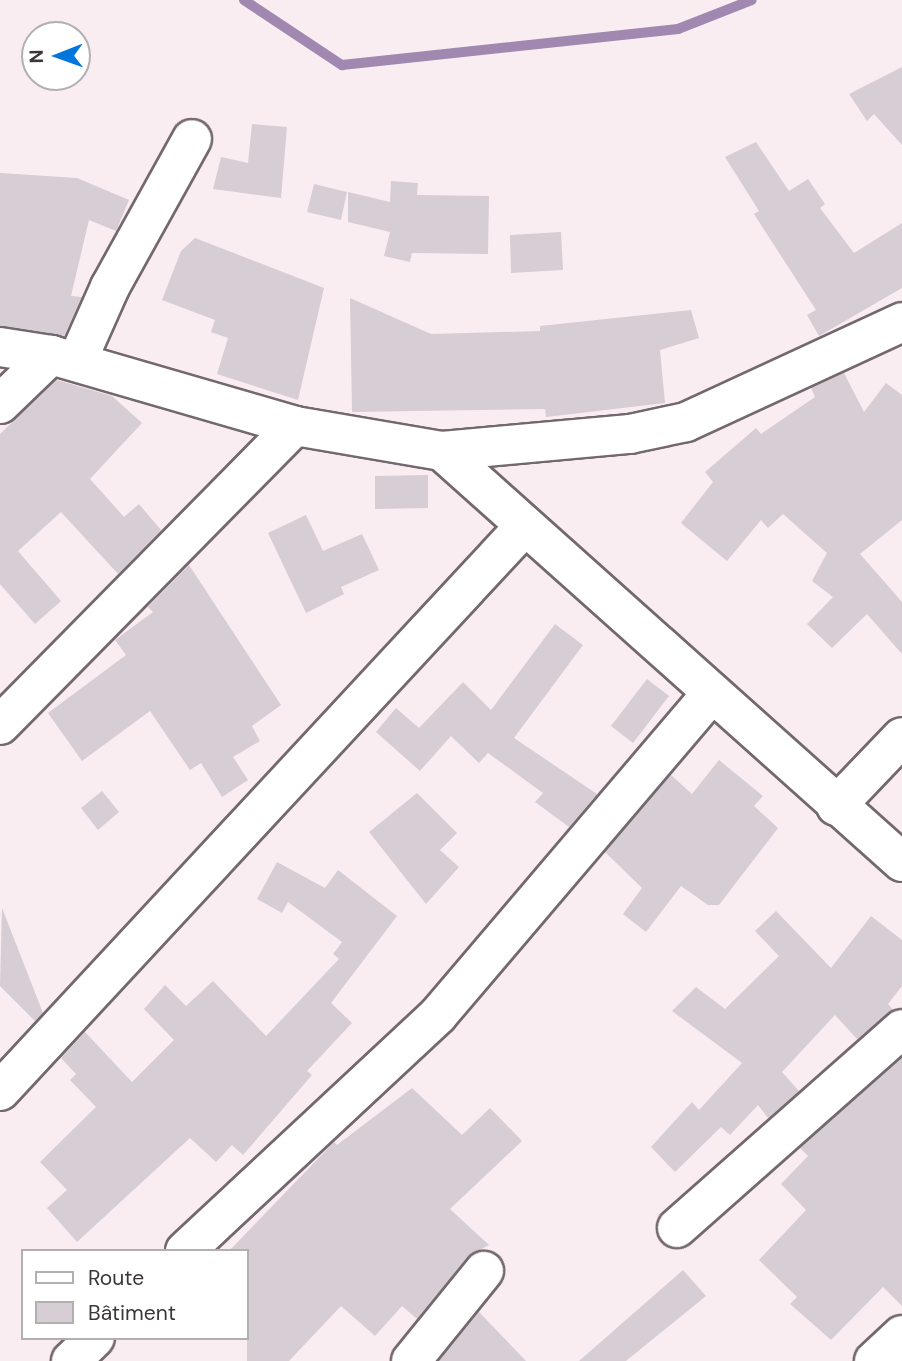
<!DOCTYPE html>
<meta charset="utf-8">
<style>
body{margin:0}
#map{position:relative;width:902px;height:1361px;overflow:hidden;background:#f9edf2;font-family:"DM Sans",sans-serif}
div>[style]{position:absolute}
.stream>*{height:10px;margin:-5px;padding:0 5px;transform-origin:5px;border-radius:5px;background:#a088b0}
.building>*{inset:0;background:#d6cdd5}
.roads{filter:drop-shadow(2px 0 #73686d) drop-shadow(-2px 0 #73686d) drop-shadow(0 2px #73686d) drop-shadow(0 -2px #73686d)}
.minor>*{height:38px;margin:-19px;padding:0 19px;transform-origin:19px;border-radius:19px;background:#fff}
span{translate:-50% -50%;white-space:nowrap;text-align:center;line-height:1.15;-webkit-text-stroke:5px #fff;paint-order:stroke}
.legend{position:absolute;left:21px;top:1249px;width:228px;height:91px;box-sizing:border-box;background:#fff;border:2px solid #b1afaf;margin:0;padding:9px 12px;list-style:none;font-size:21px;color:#3b3638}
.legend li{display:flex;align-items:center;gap:14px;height:35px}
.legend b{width:35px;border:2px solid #b1afaf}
.north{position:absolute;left:21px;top:21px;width:70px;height:70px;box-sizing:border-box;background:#fff;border:2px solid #b1afaf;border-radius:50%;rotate:269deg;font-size:19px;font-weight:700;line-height:28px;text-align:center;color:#3b3638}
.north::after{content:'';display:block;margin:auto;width:24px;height:32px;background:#0276dd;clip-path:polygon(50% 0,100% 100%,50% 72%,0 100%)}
</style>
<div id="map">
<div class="stream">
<div style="left:244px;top:0;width:118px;rotate:33.6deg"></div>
<div style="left:342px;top:65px;width:338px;rotate:-6.1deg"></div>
<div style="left:678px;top:29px;width:79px;rotate:-21.4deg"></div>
</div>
<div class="building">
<div style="clip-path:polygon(902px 67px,902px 145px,874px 114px,867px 121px,849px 94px)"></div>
<div style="clip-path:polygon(252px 124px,287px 127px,281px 198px,213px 189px,221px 157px,248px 163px)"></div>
<div style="clip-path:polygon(756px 142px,789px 191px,808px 179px,825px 204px,820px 208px,854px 253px,902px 223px,902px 288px,819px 336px,807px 315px,816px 310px,754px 214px,759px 211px,725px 157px)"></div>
<div style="clip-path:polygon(0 173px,77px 178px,129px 200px,116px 231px,89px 220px,71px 296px,82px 297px,64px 336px,0 326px)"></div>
<div style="clip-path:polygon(391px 181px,418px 183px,417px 195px,489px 196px,488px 254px,412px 253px,410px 262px,384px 256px,390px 232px,348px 222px,348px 192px,390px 202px)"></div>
<div style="clip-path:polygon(314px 184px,347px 192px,341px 220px,307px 212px)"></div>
<div style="clip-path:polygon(561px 232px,563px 270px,511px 273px,510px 235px)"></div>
<div style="clip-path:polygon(195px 238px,324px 288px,298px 400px,217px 374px,228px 338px,211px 332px,215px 320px,162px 300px,181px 251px)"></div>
<div style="clip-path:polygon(350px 298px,431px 334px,540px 331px,540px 326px,691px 310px,699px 338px,660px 350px,665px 403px,546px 417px,545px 409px,352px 412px)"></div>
<div style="clip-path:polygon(844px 373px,864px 412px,886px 383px,902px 395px,902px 520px,860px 554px,902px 602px,902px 654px,867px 614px,832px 648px,807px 624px,833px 597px,812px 581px,827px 553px,783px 514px,768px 528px,761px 520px,727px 561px,681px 523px,713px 482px,705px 472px,756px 428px,761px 434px,815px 397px,811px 388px)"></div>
<div style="clip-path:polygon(57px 380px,112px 396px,142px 423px,90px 479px,124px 517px,139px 504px,161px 530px,118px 574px,61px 512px,18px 551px,61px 601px,35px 624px,0 584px,0 434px)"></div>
<div style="clip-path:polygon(428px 475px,428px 508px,375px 509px,375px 476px)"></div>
<div style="clip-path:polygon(306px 515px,323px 551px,362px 534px,379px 570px,341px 587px,344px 594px,306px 613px,268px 533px)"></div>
<div style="clip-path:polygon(189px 565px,281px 705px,252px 726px,260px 741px,233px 757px,248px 780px,222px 797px,201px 763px,190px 770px,150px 711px,82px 761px,48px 713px,126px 655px,115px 640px,153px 612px,148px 607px)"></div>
<div style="clip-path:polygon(555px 624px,583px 645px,514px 738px,597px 794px,569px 827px,535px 802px,543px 793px,488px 753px,479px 763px,451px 736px,420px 771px,376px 732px,396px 708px,419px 728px,463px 682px,491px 710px)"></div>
<div style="clip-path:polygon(647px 679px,669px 696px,633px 743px,611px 726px)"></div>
<div style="clip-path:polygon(719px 760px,763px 796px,754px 806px,778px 828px,719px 905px,708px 905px,681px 886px,646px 932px,623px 914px,642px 888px,605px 852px,671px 775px,692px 794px)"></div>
<div style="clip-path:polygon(102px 791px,119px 812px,98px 830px,81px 808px)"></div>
<div style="clip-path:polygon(417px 793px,457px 833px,440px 850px,459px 867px,426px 904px,369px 832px)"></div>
<div style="clip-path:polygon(277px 862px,325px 888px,338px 870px,397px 916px,331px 1003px,352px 1023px,307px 1071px,312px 1075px,243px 1155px,232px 1145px,216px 1162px,190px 1138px,77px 1242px,47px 1208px,67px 1190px,40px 1162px,96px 1107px,70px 1080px,76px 1074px,61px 1058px,85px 1032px,132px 1082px,174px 1040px,144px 1009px,165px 985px,186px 1006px,213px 981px,266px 1036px,339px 959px,333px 954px,342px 942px,288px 902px,282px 913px,257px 899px)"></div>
<div style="clip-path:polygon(2px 908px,43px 1013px,35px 1021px,0 986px)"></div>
<div style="clip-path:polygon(776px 911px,831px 968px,871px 916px,902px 940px,902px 986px,888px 1004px,893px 1010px,857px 1039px,835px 1015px,782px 1072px,799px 1091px,768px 1118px,758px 1105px,730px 1135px,721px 1127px,675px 1172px,651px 1147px,692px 1102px,699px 1110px,742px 1063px,672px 1011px,696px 987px,725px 1009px,779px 956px,755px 931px)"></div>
<div style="clip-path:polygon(902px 1058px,902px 1306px,883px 1287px,831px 1340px,790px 1304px,797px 1297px,759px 1260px,806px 1210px,781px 1184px,808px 1156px,800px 1148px)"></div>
<div style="clip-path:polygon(412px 1088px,462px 1135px,490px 1108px,522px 1141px,450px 1209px,489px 1245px,467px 1257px,417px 1319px,402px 1306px,375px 1336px,341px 1306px,289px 1361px,247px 1361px,247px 1251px,229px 1251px,334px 1142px,337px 1145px)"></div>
<div style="clip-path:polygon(683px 1270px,706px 1296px,626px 1361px,579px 1361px)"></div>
<div style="clip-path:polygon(479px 1312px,526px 1361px,439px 1361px)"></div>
</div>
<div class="roads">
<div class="minor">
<div style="left:0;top:347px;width:52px;rotate:8.9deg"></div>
<div style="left:78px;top:359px;width:79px;rotate:-66deg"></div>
<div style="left:110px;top:287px;width:169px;rotate:-61deg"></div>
<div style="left:0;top:404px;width:71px;rotate:-43.9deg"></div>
<div style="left:51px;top:355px;width:254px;rotate:16.2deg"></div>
<div style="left:295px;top:426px;width:149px;rotate:9.7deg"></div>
<div style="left:442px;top:451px;width:617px;rotate:41.78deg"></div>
<div style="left:442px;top:451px;width:189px;rotate:-5.2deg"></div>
<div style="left:630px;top:434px;width:57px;rotate:-12.1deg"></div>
<div style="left:686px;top:422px;width:238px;rotate:-24.8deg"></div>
<div style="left:0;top:725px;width:420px;rotate:-45.4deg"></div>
<div style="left:836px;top:806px;width:95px;rotate:-46.3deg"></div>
<div style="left:0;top:1091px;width:770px;rotate:-47.11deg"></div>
<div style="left:677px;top:1228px;width:300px;rotate:-41.5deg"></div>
<div style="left:185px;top:1251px;width:346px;rotate:-43deg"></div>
<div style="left:438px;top:1015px;width:423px;rotate:-49.6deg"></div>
<div style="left:71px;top:1361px;width:33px;rotate:-44deg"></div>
<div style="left:411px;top:1361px;width:116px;rotate:-51deg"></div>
<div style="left:874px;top:1361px;width:38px;rotate:-43deg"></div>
</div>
</div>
<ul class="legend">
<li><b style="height:9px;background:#fff"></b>Route</li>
<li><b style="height:19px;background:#d6cdd5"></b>Bâtiment</li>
</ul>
<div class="north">N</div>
</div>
